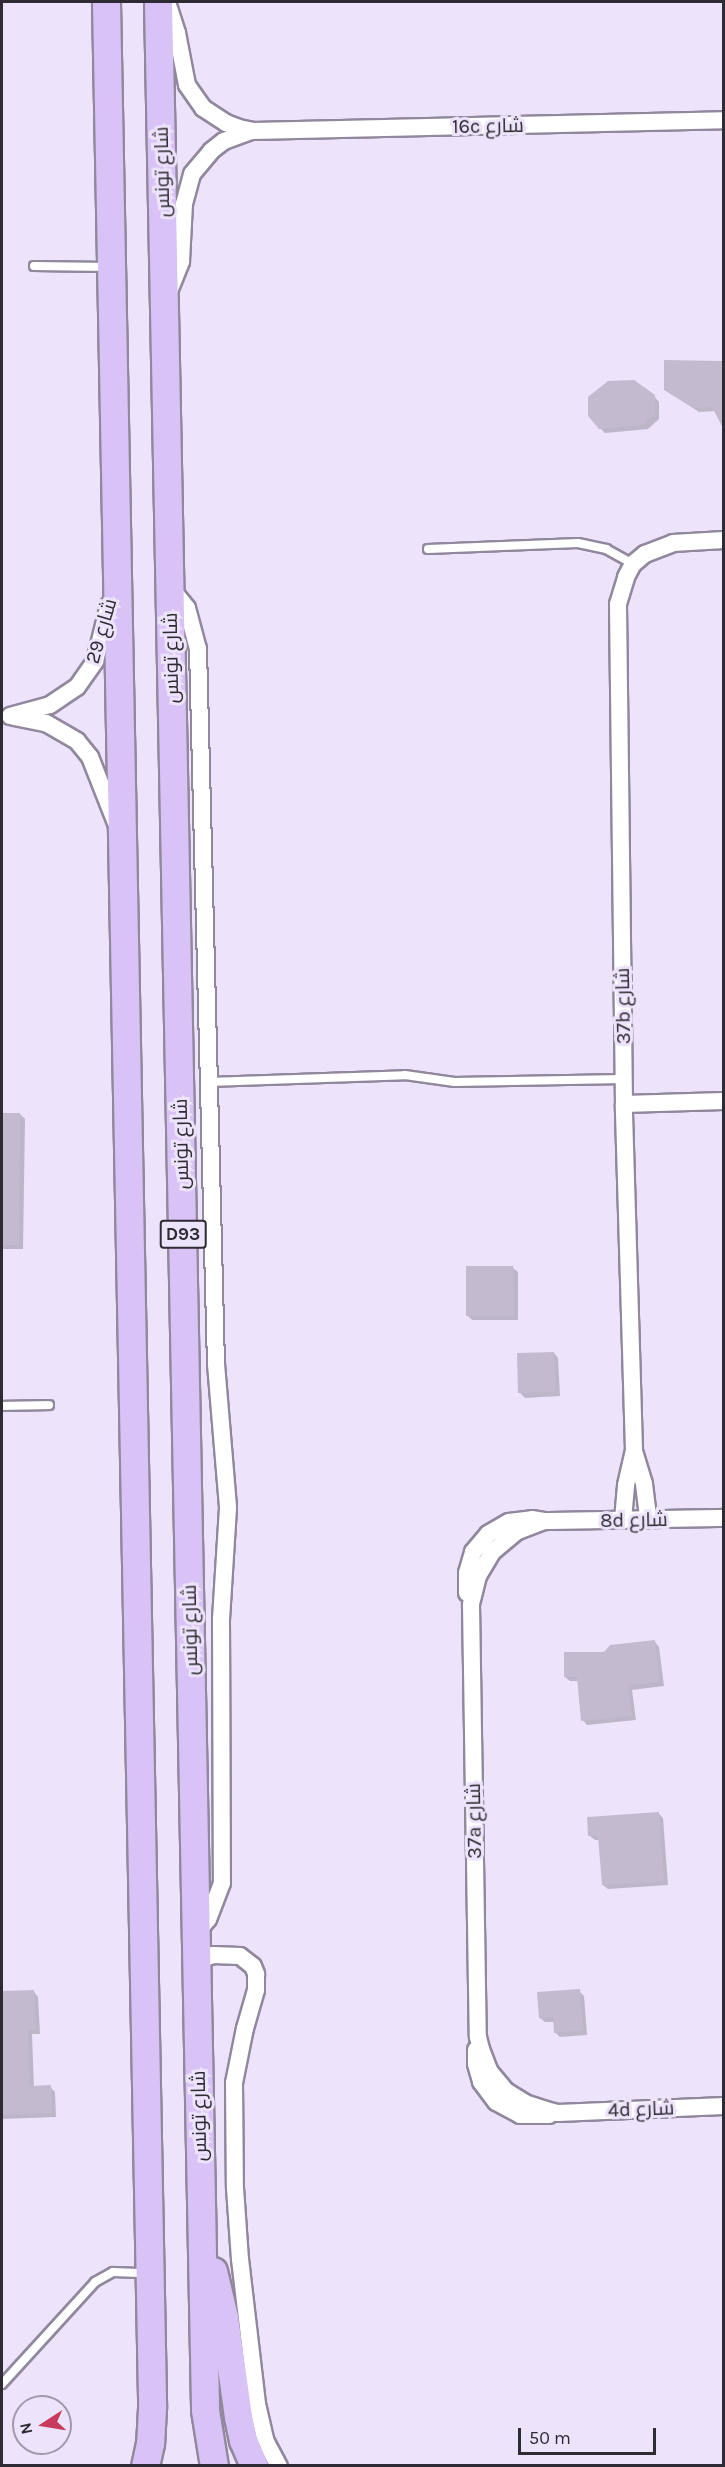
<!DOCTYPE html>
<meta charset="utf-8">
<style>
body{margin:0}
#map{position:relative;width:725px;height:2467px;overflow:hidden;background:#ede3fa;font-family:Karla,Cairo,sans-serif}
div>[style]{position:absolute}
.shadow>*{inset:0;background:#0003}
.building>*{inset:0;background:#c3bad0}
.roads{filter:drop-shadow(2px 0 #91889d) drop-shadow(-2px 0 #91889d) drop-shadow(0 2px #91889d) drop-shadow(0 -2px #91889d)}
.lane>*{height:8px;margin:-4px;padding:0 4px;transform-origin:4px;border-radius:4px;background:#fff}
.street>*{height:16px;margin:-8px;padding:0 8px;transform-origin:8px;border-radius:8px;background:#fff}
.primary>*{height:27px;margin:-13.5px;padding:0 13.5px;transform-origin:13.5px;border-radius:13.5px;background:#d8c2f6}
span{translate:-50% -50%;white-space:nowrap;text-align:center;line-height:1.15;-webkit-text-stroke:6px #ede3fa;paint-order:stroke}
.shield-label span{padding:2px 4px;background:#ede3fa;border:2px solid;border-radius:4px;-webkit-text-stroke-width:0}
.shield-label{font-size:18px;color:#2f2b34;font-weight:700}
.street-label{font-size:20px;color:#2f2b34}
.frame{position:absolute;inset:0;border:3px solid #2f2b34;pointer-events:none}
.north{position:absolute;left:12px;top:2395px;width:60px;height:60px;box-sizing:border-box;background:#ede3fa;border:2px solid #a199ab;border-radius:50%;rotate:258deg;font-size:16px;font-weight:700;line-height:24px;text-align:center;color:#2f2b34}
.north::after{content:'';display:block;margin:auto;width:21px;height:27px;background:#c8395e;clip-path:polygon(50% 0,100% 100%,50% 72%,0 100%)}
.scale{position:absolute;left:518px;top:2428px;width:138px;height:27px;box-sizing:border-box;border:3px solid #2f2b34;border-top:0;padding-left:8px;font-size:18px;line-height:21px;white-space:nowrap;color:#2f2b34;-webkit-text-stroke:4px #ede3fa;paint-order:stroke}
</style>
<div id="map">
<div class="shadow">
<div style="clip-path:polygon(665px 362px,724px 362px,724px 422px,716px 411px,699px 412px,665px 389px)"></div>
<div style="clip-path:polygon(654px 396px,659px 402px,659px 419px,648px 429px,605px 433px,600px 428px)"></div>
<div style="clip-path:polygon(20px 1114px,25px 1119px,23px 1249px,2px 1249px,2px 1115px)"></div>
<div style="clip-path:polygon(513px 1268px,518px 1272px,518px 1320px,472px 1320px,467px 1315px)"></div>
<div style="clip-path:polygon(554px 1353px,558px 1358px,560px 1396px,525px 1398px,520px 1393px)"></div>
<div style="clip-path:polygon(655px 1642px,659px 1647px,664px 1686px,632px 1690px,636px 1720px,587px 1725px,583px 1720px,578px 1681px,570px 1681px,565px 1677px,605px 1654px)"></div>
<div style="clip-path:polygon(658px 1813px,663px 1818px,668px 1885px,608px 1889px,603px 1885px,600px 1840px,595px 1840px,590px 1836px)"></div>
<div style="clip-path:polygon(579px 1991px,584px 1996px,587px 2035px,560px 2037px,555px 2032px,555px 2022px,545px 2022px,540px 2018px)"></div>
<div style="clip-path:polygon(34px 1992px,38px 1997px,40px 2034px,32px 2034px,34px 2088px,50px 2087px,55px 2092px,56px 2117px,2px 2119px,2px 1993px)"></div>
</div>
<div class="building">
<div style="clip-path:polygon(664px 360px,723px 361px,723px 428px,712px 407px,693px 408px,664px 390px)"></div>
<div style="clip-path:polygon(634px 380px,655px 395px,655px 414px,643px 425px,599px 429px,588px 416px,588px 397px,608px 381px)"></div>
<div style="clip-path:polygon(2px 1113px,20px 1113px,19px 1245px,2px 1245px)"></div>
<div style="clip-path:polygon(466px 1266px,513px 1266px,514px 1316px,466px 1316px)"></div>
<div style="clip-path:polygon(554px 1352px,556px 1392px,518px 1393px,517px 1353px)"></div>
<div style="clip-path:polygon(655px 1640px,660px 1682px,628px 1685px,632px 1716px,581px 1721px,577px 1677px,564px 1677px,564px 1652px,604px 1652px,610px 1645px)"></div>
<div style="clip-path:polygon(659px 1812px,664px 1881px,602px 1885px,598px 1836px,588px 1836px,587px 1817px)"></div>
<div style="clip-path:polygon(580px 1989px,583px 2030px,554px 2033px,553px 2017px,539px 2018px,537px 1992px)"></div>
<div style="clip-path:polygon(34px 1990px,36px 2030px,28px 2030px,30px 2086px,51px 2085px,52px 2113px,2px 2115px,2px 1991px)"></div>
</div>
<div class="roads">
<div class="lane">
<div style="left:34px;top:266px;width:74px;rotate:0.8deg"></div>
<div style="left:428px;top:549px;width:150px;rotate:-2.3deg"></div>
<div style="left:578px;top:543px;width:29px;rotate:12deg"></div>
<div style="left:606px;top:549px;width:31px;rotate:29deg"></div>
<div style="left:209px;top:1082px;width:196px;rotate:-2deg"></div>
<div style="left:405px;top:1075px;width:50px;rotate:8deg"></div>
<div style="left:455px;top:1082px;width:169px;rotate:-1deg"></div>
<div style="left:2px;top:1406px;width:47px;rotate:-1.2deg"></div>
<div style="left:2px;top:2384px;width:138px;rotate:-47.6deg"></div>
<div style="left:95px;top:2282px;width:21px;rotate:-29deg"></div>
<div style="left:113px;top:2272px;width:33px;rotate:2deg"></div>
</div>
<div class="street">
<div style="left:167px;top:2px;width:33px;rotate:72deg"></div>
<div style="left:177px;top:33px;width:53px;rotate:79.1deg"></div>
<div style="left:187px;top:85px;width:28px;rotate:55deg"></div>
<div style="left:203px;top:108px;width:27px;rotate:33deg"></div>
<div style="left:226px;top:123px;width:14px;rotate:21deg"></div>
<div style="left:239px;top:128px;width:14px;rotate:12deg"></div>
<div style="left:253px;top:131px;width:471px;rotate:-1.3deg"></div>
<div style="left:168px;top:294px;width:35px;rotate:-68deg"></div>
<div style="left:181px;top:261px;width:57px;rotate:-87deg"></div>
<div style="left:184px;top:204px;width:31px;rotate:-75deg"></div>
<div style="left:192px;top:174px;width:30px;rotate:-50deg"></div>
<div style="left:211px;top:151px;width:16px;rotate:-38deg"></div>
<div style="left:224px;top:141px;width:29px;rotate:-20deg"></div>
<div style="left:170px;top:587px;width:27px;rotate:51deg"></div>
<div style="left:187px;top:608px;width:42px;rotate:75deg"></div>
<div style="left:198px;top:649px;width:715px;rotate:88.56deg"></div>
<div style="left:216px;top:1364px;width:144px;rotate:85.2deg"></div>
<div style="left:228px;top:1508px;width:112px;rotate:93.6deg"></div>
<div style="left:221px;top:1620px;width:263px;rotate:89.8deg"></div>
<div style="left:222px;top:1883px;width:39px;rotate:111deg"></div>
<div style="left:208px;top:1919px;width:19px;rotate:129deg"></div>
<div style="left:10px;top:716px;width:41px;rotate:-15.4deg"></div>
<div style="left:50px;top:705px;width:32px;rotate:-34deg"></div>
<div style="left:77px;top:687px;width:32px;rotate:-55deg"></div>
<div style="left:95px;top:661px;width:58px;rotate:-76deg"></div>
<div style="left:14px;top:717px;width:33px;rotate:11deg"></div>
<div style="left:46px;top:723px;width:36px;rotate:30deg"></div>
<div style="left:77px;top:741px;width:21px;rotate:51deg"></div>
<div style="left:90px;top:757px;width:71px;rotate:68.5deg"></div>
<div style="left:624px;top:1104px;width:100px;rotate:-1.7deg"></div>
<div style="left:634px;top:1451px;width:34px;rotate:73deg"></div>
<div style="left:644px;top:1484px;width:35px;rotate:83deg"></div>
<div style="left:623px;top:1520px;width:35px;rotate:-85deg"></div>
<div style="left:626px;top:1485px;width:36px;rotate:-77deg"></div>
<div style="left:634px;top:1450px;width:346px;rotate:-91.7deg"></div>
<div style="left:624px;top:1104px;width:500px;rotate:-90.69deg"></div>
<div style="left:618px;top:604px;width:28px;rotate:-73deg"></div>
<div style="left:626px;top:577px;width:15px;rotate:-62deg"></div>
<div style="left:633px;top:564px;width:16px;rotate:-40deg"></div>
<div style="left:645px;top:554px;width:30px;rotate:-21deg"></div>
<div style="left:673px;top:543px;width:51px;rotate:-3.4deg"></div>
<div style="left:544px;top:1521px;width:30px;rotate:159deg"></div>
<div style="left:516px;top:1532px;width:30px;rotate:140deg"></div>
<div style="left:493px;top:1551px;width:29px;rotate:121deg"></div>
<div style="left:478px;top:1576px;width:30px;rotate:104deg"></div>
<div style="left:471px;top:1605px;width:432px;rotate:89.1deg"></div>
<div style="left:478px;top:2037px;width:12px;rotate:76deg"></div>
<div style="left:481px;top:2049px;width:25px;rotate:69deg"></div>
<div style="left:490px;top:2072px;width:25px;rotate:50deg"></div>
<div style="left:506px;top:2091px;width:22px;rotate:32deg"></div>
<div style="left:525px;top:2103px;width:22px;rotate:18deg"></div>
<div style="left:546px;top:2110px;width:12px;rotate:14deg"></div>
<div style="left:558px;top:2113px;width:166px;rotate:-2.4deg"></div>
<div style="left:467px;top:1593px;width:20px;rotate:-90deg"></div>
<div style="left:467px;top:1573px;width:22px;rotate:-74deg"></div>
<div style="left:473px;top:1552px;width:23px;rotate:-50deg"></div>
<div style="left:488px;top:1534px;width:24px;rotate:-30deg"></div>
<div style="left:509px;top:1522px;width:23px;rotate:-7deg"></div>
<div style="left:532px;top:1519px;width:12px;rotate:9deg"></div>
<div style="left:544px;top:1521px;width:180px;rotate:-1deg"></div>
<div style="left:196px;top:1961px;width:18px;rotate:-19deg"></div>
<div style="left:213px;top:1955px;width:27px;rotate:2deg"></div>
<div style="left:240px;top:1956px;width:16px;rotate:38deg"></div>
<div style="left:253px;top:1966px;width:9px;rotate:69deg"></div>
<div style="left:256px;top:1974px;width:16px;rotate:90deg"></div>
<div style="left:256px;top:1990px;width:40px;rotate:106deg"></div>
<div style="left:245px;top:2028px;width:56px;rotate:101.3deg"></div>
<div style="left:234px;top:2083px;width:105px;rotate:89.5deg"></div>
<div style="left:235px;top:2188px;width:71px;rotate:86deg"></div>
<div style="left:240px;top:2259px;width:146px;rotate:83.3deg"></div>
<div style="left:257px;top:2404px;width:37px;rotate:77deg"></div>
<div style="left:265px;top:2440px;width:30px;rotate:62deg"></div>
<div style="left:476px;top:2050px;width:14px;rotate:90deg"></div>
<div style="left:476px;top:2064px;width:19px;rotate:74deg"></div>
<div style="left:481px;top:2082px;width:25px;rotate:53deg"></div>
<div style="left:496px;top:2102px;width:27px;rotate:28deg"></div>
<div style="left:520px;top:2115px;width:29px"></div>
</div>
<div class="primary">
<div style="left:106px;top:2px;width:2406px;rotate:88.9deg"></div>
<div style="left:152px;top:2408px;width:35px;rotate:93deg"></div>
<div style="left:150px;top:2443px;width:24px;rotate:102deg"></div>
<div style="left:158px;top:2px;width:2408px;rotate:88.88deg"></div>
<div style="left:205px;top:2410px;width:57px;rotate:80.9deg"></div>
<div style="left:213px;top:2271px;width:47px;rotate:76.6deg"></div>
<div style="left:224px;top:2317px;width:101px;rotate:82deg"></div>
<div style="left:238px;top:2417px;width:24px;rotate:78deg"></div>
<div style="left:243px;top:2440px;width:28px;rotate:67deg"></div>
</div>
</div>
<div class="shield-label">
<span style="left:183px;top:1234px">D93</span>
</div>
<div class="street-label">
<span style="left:488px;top:126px;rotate:-1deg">16c شارع</span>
<span style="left:162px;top:172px;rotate:-91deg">شارع تونس</span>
<span style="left:101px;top:631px;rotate:-74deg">شارع 29</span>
<span style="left:171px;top:658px;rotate:-91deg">شارع تونس</span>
<span style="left:623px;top:1006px;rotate:-91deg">37b شارع</span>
<span style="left:181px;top:1144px;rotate:-91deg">شارع تونس</span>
<span style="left:634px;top:1520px;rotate:-1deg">8d شارع</span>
<span style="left:190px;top:1630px;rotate:-91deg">شارع تونس</span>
<span style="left:474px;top:1821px;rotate:-91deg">37a شارع</span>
<span style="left:641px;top:2109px;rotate:-2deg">4d شارع</span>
<span style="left:199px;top:2116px;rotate:-91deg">شارع تونس</span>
</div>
<div class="frame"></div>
<div class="north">N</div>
<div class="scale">50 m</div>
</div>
